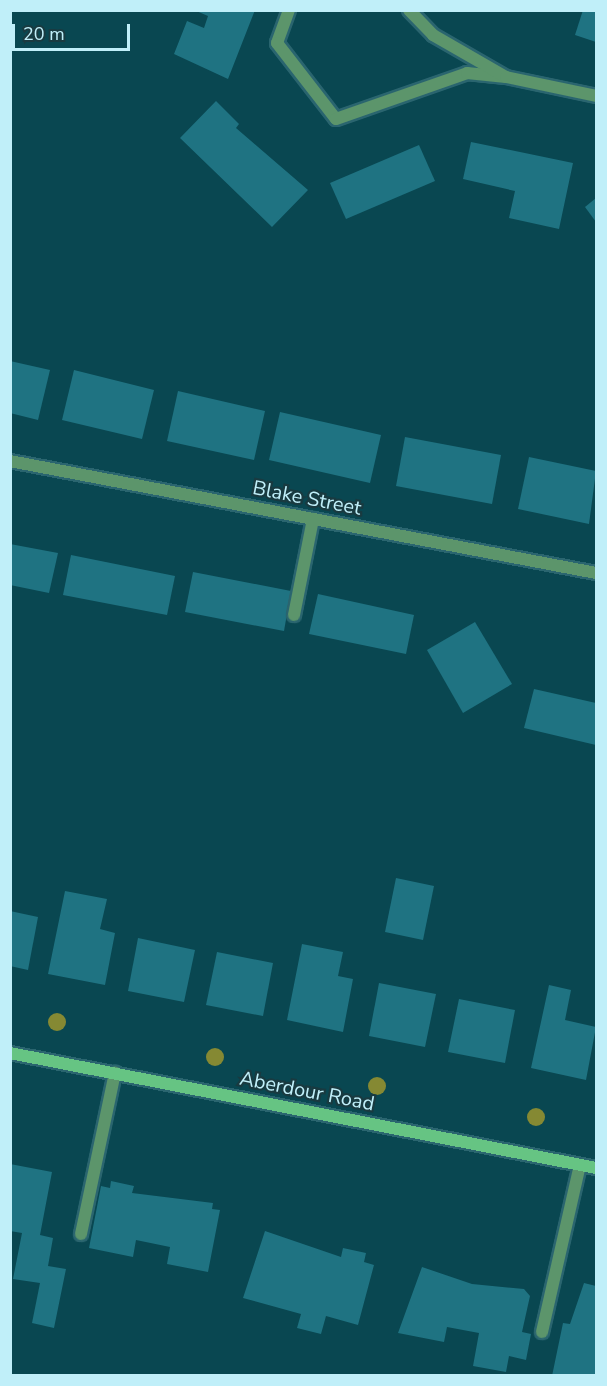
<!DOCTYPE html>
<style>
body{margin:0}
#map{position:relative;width:607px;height:1386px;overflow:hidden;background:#094751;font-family:"Nunito Sans",sans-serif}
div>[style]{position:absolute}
.building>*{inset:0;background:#1f7382}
.roads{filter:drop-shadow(2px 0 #2a656f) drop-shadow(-2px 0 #2a656f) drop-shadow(0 2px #2a656f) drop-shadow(0 -2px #2a656f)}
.lane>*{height:12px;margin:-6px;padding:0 6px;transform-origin:6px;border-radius:6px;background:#5c956b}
.street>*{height:12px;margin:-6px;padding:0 6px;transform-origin:6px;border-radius:6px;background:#5c956b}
.secondary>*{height:12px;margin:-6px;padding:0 6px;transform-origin:6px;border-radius:6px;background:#66c483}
.trees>*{width:18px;height:18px;margin:-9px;border-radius:50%;background:#858933}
span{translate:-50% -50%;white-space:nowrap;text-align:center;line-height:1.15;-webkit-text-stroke:4.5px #193a40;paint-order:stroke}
.street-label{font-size:20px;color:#c0eff9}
.frame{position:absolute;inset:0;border:12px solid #c0eff9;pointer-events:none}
.scale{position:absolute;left:12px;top:24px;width:118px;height:27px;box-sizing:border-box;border:3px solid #c0eff9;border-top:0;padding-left:8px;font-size:18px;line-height:21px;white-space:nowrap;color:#c0eff9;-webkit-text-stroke:4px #193a40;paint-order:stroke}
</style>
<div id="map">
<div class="building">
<div style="clip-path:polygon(194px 10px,255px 10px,228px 79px,174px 54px,187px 21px,204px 28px,208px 16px)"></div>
<div style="clip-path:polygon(583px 10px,596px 10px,596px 42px,575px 35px)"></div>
<div style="clip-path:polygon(216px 101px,239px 124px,236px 128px,308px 190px,272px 227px,180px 138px)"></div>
<div style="clip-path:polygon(471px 142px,573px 163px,559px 229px,509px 218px,515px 191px,463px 179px)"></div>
<div style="clip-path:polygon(419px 145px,435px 181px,346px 219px,330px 183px)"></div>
<div style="clip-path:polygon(596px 198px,596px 222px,585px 207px)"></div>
<div style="clip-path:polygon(10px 361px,50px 370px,38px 420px,10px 413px)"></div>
<div style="clip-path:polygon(74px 370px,154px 390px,142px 439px,62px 420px)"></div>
<div style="clip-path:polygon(178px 391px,265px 411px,254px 460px,167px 441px)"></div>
<div style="clip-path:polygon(280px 412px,381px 435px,370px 483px,269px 460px)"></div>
<div style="clip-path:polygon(405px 437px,501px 455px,492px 504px,396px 486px)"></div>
<div style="clip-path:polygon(529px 457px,596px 471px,589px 524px,518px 509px)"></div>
<div style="clip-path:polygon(10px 544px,58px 553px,49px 593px,10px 585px)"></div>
<div style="clip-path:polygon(71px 555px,175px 576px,167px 615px,63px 595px)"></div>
<div style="clip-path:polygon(193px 572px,291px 591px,284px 631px,185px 612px)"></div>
<div style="clip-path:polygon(318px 594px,414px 615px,406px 654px,309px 634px)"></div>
<div style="clip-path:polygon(475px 622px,512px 684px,463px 713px,427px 650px)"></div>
<div style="clip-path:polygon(534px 689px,596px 703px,596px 745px,524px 728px)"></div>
<div style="clip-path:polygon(396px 878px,434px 886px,423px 940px,385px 932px)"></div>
<div style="clip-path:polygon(65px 891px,107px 899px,100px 929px,115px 933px,105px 985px,48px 974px)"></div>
<div style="clip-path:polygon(10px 911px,38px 917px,28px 970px,10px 966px)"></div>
<div style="clip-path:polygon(138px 938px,195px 950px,184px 1002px,128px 991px)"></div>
<div style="clip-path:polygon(302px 944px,343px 952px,338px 976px,353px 979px,343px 1032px,287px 1020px)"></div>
<div style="clip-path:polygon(217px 952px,273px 963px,263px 1016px,206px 1005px)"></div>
<div style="clip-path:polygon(379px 983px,436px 994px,425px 1047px,369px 1036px)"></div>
<div style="clip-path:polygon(549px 985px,571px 990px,565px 1020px,596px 1027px,586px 1080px,531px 1068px)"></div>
<div style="clip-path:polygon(459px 999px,515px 1010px,505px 1063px,448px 1052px)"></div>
<div style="clip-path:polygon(10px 1164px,52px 1172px,40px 1235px,53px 1238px,48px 1266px,66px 1269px,54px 1328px,32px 1323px,40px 1283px,13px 1279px,22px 1233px,10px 1231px)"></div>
<div style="clip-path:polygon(111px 1181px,134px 1186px,132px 1193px,213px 1203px,212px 1209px,220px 1210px,208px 1272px,167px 1264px,170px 1247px,136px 1240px,133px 1257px,89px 1248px,101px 1186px,110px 1188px)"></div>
<div style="clip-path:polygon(265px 1231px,341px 1257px,343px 1248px,366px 1253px,364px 1262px,374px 1265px,358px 1325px,326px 1316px,321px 1334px,297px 1328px,301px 1314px,243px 1298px)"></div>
<div style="clip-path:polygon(422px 1267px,472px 1284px,524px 1289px,530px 1296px,522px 1332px,531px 1334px,526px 1360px,509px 1356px,506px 1372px,473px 1366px,479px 1333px,447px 1327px,444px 1342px,398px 1333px)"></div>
<div style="clip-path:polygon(584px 1283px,596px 1286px,596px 1376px,552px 1376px,563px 1323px,570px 1324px)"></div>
</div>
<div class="roads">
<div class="lane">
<div style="left:294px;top:615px;width:98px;rotate:-78.8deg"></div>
<div style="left:81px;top:1234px;width:165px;rotate:-78.1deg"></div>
<div style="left:542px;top:1332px;width:171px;rotate:-77.2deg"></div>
</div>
<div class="street">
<div style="left:289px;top:10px;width:35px;rotate:110deg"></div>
<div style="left:277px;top:43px;width:96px;rotate:52.2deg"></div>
<div style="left:336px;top:119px;width:139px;rotate:-19.3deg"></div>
<div style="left:467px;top:73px;width:39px;rotate:6deg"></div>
<div style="left:409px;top:10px;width:35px;rotate:46deg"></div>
<div style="left:433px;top:35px;width:84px;rotate:29.9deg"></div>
<div style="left:506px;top:77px;width:92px;rotate:11.9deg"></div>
<div style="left:10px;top:461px;width:597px;rotate:10.82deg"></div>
</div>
<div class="secondary">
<div style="left:10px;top:1053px;width:597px;rotate:11.1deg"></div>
</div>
</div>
<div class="trees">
<div style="left:57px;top:1022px"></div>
<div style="left:215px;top:1057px"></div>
<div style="left:377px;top:1086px"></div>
<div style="left:536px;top:1117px"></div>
</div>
<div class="street-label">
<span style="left:307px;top:498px;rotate:11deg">Blake Street</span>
<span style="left:307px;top:1091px;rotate:11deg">Aberdour Road</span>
</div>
<div class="frame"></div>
<div class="scale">20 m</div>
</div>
